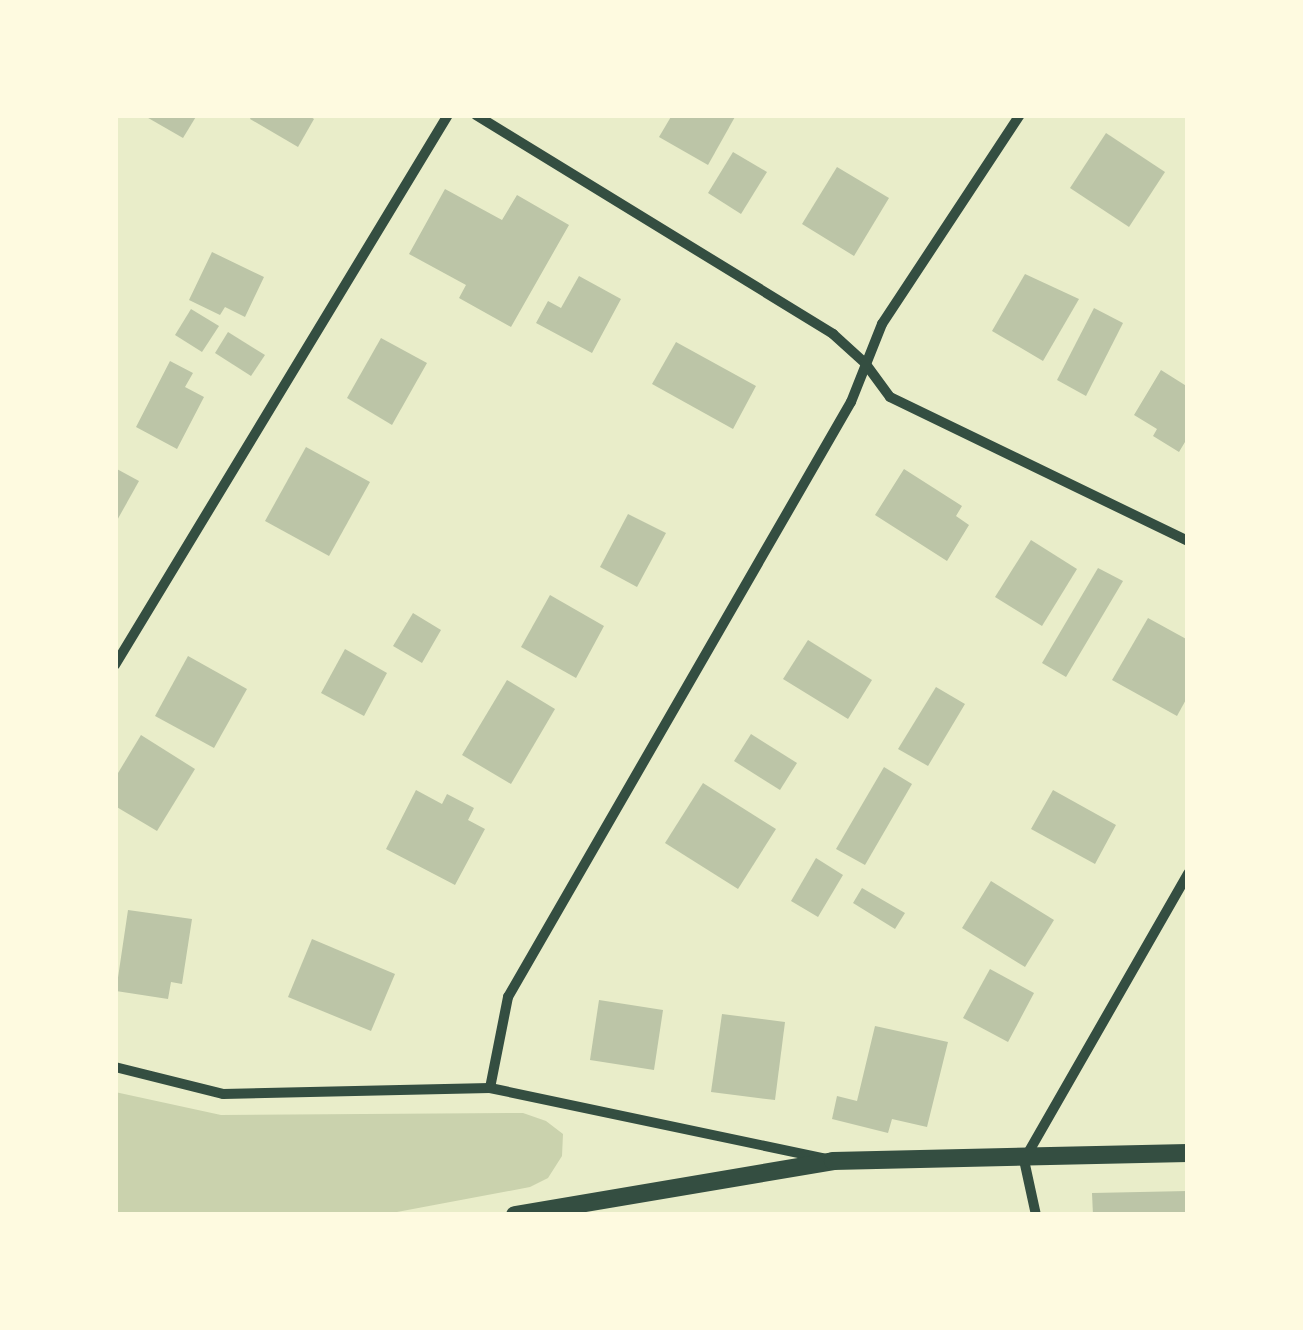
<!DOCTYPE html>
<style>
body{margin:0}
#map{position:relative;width:1303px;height:1330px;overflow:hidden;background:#e9edc9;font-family:Overpass,sans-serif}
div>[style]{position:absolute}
.green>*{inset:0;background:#cad2ad}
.building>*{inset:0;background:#bcc5a7}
.minor>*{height:10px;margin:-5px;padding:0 5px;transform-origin:5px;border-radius:5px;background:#344e41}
.tertiary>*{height:18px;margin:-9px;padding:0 9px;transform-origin:9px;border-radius:9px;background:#344e41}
span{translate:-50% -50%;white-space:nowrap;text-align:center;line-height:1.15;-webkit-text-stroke:9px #fefae0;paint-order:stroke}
.frame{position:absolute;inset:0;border:118px solid #fefae0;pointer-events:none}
</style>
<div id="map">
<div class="green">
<div style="clip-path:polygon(115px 1092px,221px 1115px,523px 1113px,546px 1121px,563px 1134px,562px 1156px,548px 1178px,530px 1187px,381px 1215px,115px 1215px)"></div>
</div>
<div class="building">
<div style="clip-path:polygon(143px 115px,197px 115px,183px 138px)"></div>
<div style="clip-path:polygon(252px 115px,308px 115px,314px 119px,298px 147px,250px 119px)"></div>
<div style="clip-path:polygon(672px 115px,736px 115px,708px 165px,659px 137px)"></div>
<div style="clip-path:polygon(1106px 133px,1165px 172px,1129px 227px,1070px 188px)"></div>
<div style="clip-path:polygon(733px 152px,767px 172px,741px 214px,708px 193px)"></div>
<div style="clip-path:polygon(837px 167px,889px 198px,854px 256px,802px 224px)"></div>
<div style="clip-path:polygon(445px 189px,502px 220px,517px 195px,569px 225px,511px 327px,459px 298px,466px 285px,409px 254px)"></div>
<div style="clip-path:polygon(212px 252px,264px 277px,245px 317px,225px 307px,220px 315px,189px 300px)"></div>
<div style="clip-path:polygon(1025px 274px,1079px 299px,1043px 361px,992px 331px)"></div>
<div style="clip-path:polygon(579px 276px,621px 299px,592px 353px,536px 323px,548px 301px,561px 308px)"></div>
<div style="clip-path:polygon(1094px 308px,1123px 323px,1086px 396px,1057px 380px)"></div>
<div style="clip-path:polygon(191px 309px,219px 326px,202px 352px,175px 335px)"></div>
<div style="clip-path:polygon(228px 332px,265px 355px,251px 376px,215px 353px)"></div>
<div style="clip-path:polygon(381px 338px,427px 363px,392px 425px,347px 398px)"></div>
<div style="clip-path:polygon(676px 342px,756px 386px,733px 429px,652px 384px)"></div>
<div style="clip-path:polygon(170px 361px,193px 373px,185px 387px,204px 397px,177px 449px,136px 427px)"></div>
<div style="clip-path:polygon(1161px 370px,1188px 387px,1188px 437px,1179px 452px,1153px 436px,1157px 429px,1134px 415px)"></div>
<div style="clip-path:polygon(306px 447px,370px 482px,329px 556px,265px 521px)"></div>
<div style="clip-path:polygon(115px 468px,139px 481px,115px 524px)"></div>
<div style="clip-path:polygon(904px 469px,962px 506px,956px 516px,969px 525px,947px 561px,875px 515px)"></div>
<div style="clip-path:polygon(628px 514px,666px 533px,637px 587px,600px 567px)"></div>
<div style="clip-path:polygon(1031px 540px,1077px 569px,1042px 626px,995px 597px)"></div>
<div style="clip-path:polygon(1098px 568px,1123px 581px,1066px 677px,1042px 663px)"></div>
<div style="clip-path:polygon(550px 595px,604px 626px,576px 678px,521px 647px)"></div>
<div style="clip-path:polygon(413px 613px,441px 630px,422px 663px,393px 646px)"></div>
<div style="clip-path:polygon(1148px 618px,1188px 640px,1188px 696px,1177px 716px,1112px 680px)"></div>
<div style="clip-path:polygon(808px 640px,872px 680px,848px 719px,783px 679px)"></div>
<div style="clip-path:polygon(345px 649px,387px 673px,364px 716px,321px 693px)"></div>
<div style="clip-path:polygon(188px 656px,247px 689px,214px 748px,155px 716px)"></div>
<div style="clip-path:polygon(507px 680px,555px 709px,511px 784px,462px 755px)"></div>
<div style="clip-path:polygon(936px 687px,965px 704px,928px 766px,898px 749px)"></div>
<div style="clip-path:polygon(751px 734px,797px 763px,780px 790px,734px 761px)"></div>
<div style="clip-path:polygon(141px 735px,195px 769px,157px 831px,115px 806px,115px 778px)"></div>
<div style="clip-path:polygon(884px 767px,912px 784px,865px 865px,836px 849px)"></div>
<div style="clip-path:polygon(703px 783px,776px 829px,738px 889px,665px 843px)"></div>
<div style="clip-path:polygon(416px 790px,442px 804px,447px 794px,474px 808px,468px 820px,485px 829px,455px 885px,386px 849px)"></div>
<div style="clip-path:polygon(1053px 790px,1116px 825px,1095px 864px,1031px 829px)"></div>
<div style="clip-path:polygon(816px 858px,843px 875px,818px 917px,791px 901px)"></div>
<div style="clip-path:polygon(991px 881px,1054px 920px,1025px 967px,962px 928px)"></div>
<div style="clip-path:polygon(862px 888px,905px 913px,895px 929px,853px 903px)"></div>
<div style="clip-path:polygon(128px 910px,192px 919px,182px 984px,171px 982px,168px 999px,116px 991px)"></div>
<div style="clip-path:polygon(312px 939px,395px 974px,371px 1031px,288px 997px)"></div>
<div style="clip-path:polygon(990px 969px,1034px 993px,1008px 1042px,963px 1018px)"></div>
<div style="clip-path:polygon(599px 1000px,663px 1010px,654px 1070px,590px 1060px)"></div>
<div style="clip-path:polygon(722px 1014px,785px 1022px,775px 1100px,711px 1092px)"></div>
<div style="clip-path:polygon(875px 1026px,948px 1042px,927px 1127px,892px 1119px,888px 1133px,832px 1119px,837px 1096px,857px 1101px)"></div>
<div style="clip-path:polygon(1188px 1191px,1188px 1215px,1093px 1215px,1092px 1193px)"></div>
</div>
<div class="minor">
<div style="left:476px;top:115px;width:419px;rotate:31.5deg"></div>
<div style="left:833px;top:334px;width:43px;rotate:42.2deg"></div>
<div style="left:865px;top:363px;width:42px;rotate:53.7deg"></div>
<div style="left:890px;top:397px;width:331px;rotate:25.8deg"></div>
<div style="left:115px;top:665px;width:643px;rotate:-58.81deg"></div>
<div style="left:115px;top:1067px;width:111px;rotate:14deg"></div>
<div style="left:223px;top:1094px;width:267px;rotate:-1.3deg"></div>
<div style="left:490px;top:1088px;width:340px;rotate:11.9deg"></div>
<div style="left:490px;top:1088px;width:93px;rotate:-78.8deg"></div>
<div style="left:508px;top:997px;width:687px;rotate:-60.04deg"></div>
<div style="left:851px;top:402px;width:84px;rotate:-68.3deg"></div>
<div style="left:882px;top:324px;width:250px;rotate:-56.6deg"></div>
<div style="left:1036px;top:1215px;width:56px;rotate:-102.3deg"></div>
<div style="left:1024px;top:1160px;width:330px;rotate:-60.2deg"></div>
</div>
<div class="tertiary">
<div style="left:515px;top:1215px;width:323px;rotate:-9.6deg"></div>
<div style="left:833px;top:1161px;width:355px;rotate:-1.3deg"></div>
</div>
<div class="frame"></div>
</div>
